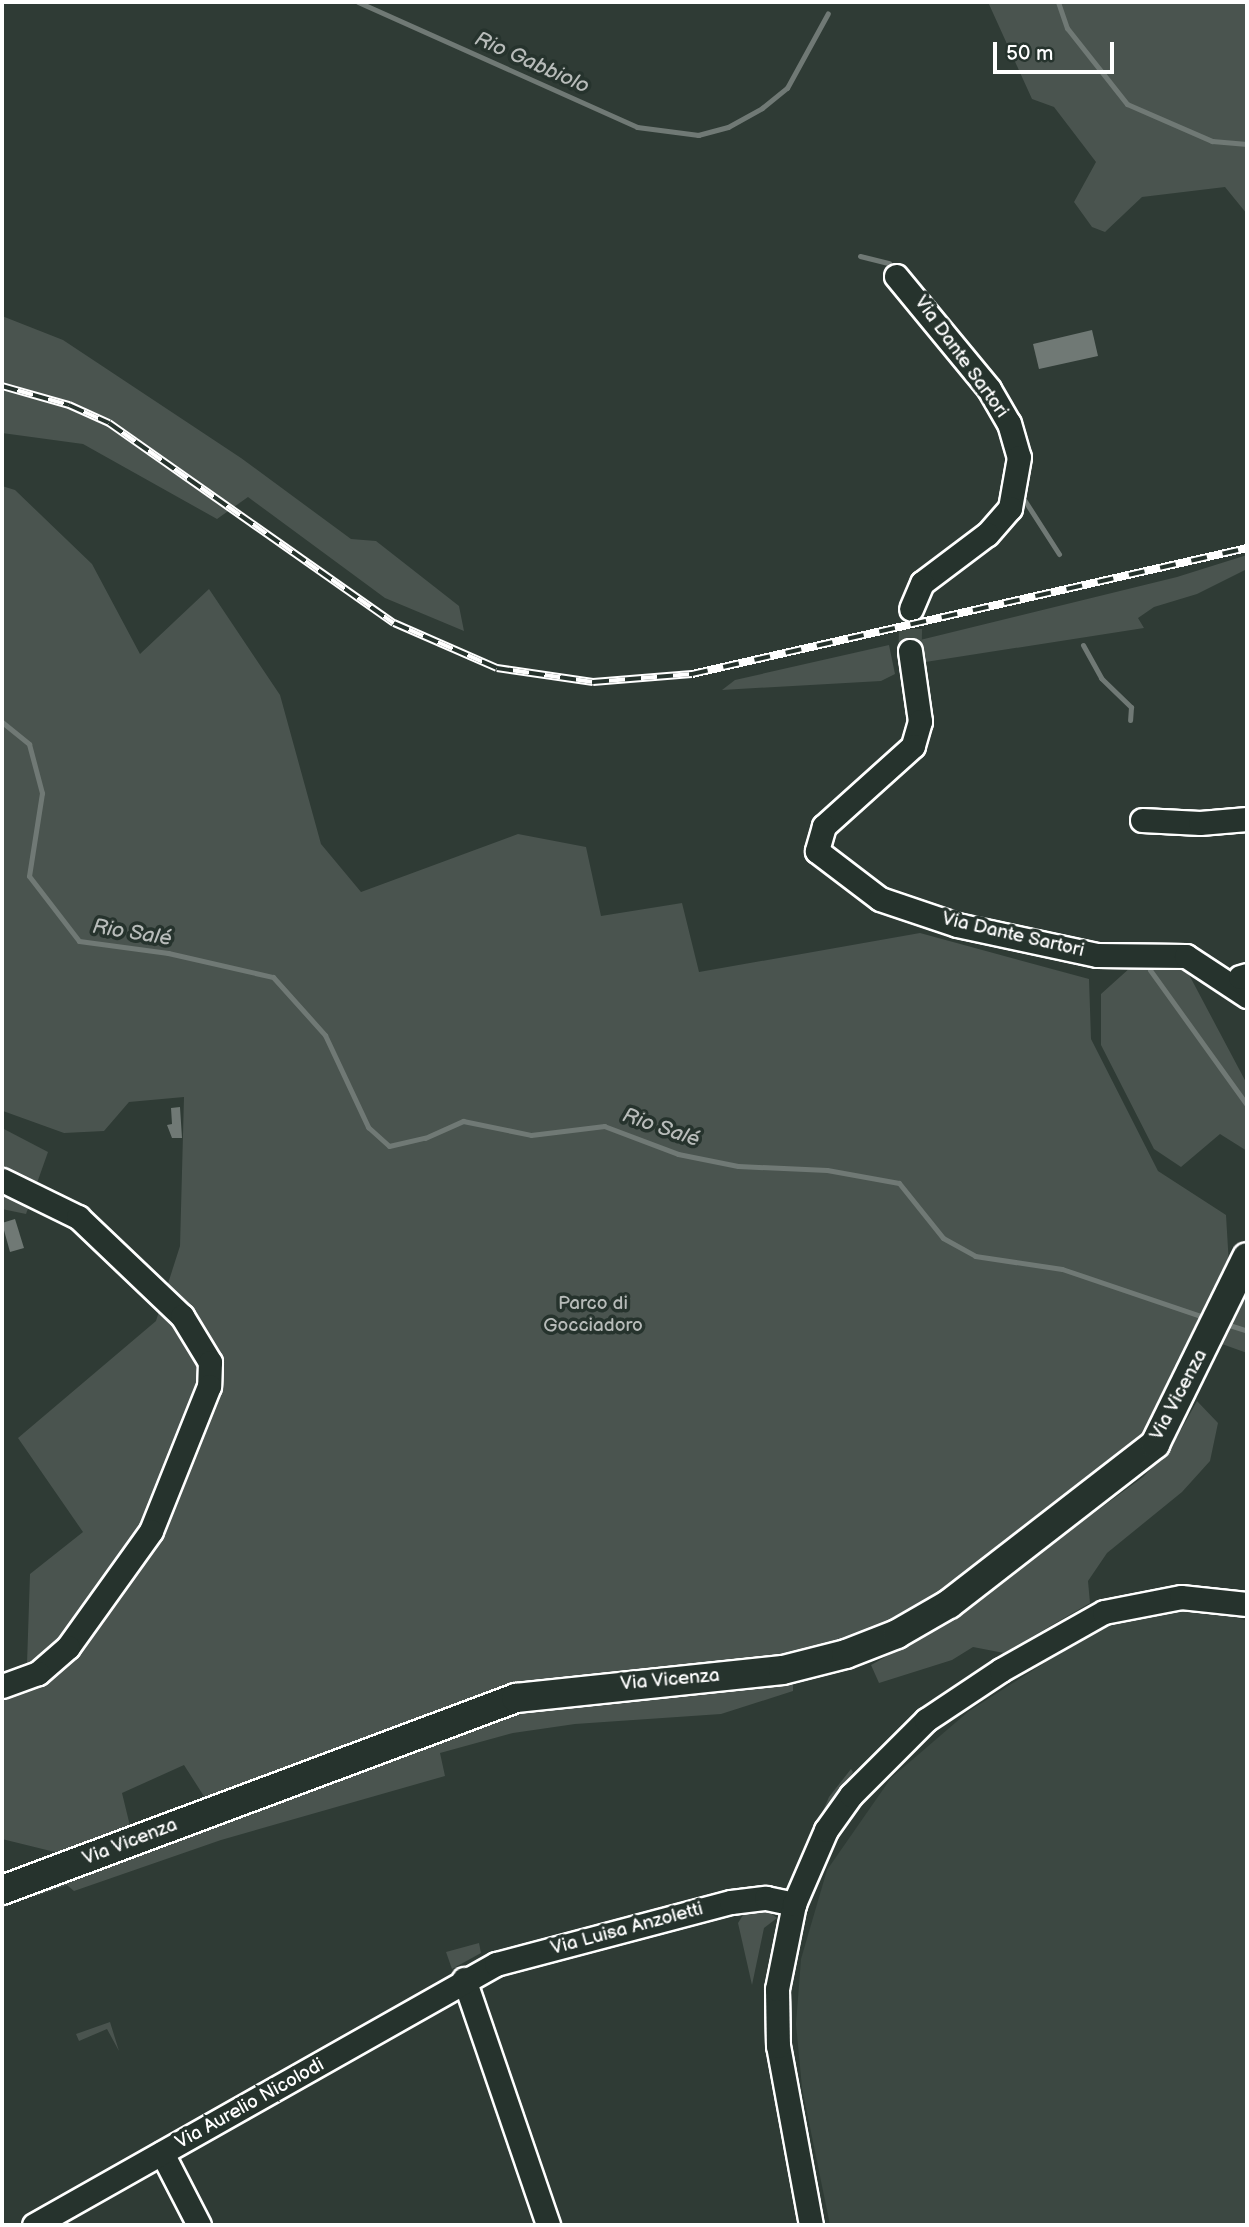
<!DOCTYPE html>
<meta charset="utf-8">
<style>
body{margin:0}
#map{position:relative;width:1249px;height:2227px;overflow:hidden;background:#2f3b35;font-family:"Balsamiq Sans",sans-serif}
div>[style]{position:absolute}
.built>*{inset:0;background:#3c4842}
.green>*{inset:0;background:#4a544f}
.water>*{inset:0;background:#707975}
.stream>*{height:5px;margin:-2.5px;padding:0 2.5px;transform-origin:2.5px;border-radius:2.5px;background:#707975}
.minor-tunnel>*{height:23px;margin-top:-11.5px;transform-origin:0;background:repeating-linear-gradient(90deg,#444f49 0 23px,transparent 0 34px)}
.roads{filter:drop-shadow(2px 0 #fff) drop-shadow(-2px 0 #fff) drop-shadow(0 2px #fff) drop-shadow(0 -2px #fff)}
.minor>*{height:23px;margin:-11.5px;padding:0 11.5px;transform-origin:11.5px;border-radius:11.5px;background:#26332d}
.major>*{height:28px;margin:-14px;padding:0 14px;transform-origin:14px;border-radius:14px;background:#26332d}
.rail>*{height:8px;margin-top:-4px;transform-origin:0;background:repeating-linear-gradient(90deg,#26332d 0 16px,#fff 0 32px);box-sizing:border-box;border-block:2px solid #fff}
span{translate:-50% -50%;white-space:nowrap;text-align:center;line-height:1.15;-webkit-text-stroke:7px #26332d;paint-order:stroke}
.street-label{font-size:19px;color:#fff}
.park-label{font-size:19px;color:#b7bbb9}
.water-label{font-size:21px;color:#b8bcba;font-style:italic}
.frame{position:absolute;inset:0;border:4px solid #fff;pointer-events:none}
.scale{position:absolute;left:993px;top:42px;width:121px;height:32px;box-sizing:border-box;border:4px solid #fff;border-top:0;padding-left:9px;font-size:21px;line-height:24px;white-space:nowrap;color:#fff;-webkit-text-stroke:5px #26332d;paint-order:stroke}
</style>
<div id="map">
<div class="built">
<div style="clip-path:polygon(1185px 1609px,1222px 1613px,1247px 1621px,1247px 2225px,830px 2225px,802px 2088px,796px 2024px,801px 1959px,827px 1870px,891px 1778px,969px 1711px,1101px 1627px)"></div>
</div>
<div class="green">
<div style="clip-path:polygon(988px 2px,1247px 2px,1247px 214px,1225px 187px,1142px 197px,1105px 232px,1092px 227px,1074px 202px,1096px 162px,1054px 107px,1032px 99px)"></div>
<div style="clip-path:polygon(2px 316px,63px 340px,241px 458px,351px 539px,376px 541px,459px 606px,464px 631px,385px 598px,248px 497px,217px 519px,83px 444px,2px 433px)"></div>
<div style="clip-path:polygon(2px 486px,15px 490px,92px 564px,140px 654px,209px 589px,280px 695px,321px 844px,361px 892px,518px 834px,586px 847px,601px 916px,682px 903px,699px 972px,920px 933px,1089px 979px,1091px 1039px,1158px 1171px,1226px 1215px,1229px 1265px,1161px 1425px,962px 1584px,871px 1637px,781px 1660px,541px 1681px,485px 1695px,207px 1801px,184px 1765px,122px 1793px,131px 1830px,67px 1855px,2px 1839px,2px 1676px,27px 1664px,30px 1574px,83px 1532px,18px 1438px,156px 1321px,180px 1246px,184px 1097px,129px 1102px,104px 1131px,64px 1133px,3px 1111px,2px 1115px)"></div>
<div style="clip-path:polygon(1247px 555px,1247px 569px,1197px 594px,1154px 607px,1138px 618px,1144px 628px,919px 663px,916px 641px,1177px 577px)"></div>
<div style="clip-path:polygon(889px 645px,895px 674px,881px 681px,722px 690px,735px 680px)"></div>
<div style="clip-path:polygon(1141px 958px,1186px 969px,1247px 1084px,1247px 1151px,1220px 1134px,1181px 1167px,1154px 1149px,1101px 1045px,1101px 994px)"></div>
<div style="clip-path:polygon(2px 1128px,48px 1152px,26px 1214px,2px 1209px)"></div>
<div style="clip-path:polygon(1247px 1288px,1247px 1353px,1222px 1344px)"></div>
<div style="clip-path:polygon(1197px 1401px,1218px 1423px,1210px 1461px,1182px 1492px,1107px 1553px,1088px 1581px,1090px 1603px,1004px 1653px,973px 1647px,952px 1660px,879px 1683px,871px 1665px,940px 1626px,1143px 1477px,1171px 1448px)"></div>
<div style="clip-path:polygon(793px 1683px,793px 1691px,721px 1714px,575px 1724px,513px 1733px,440px 1753px,445px 1776px,221px 1840px,74px 1891px,67px 1885px,36px 1896px,34px 1892px,522px 1711px)"></div>
<div style="clip-path:polygon(851px 1769px,853px 1772px,799px 1865px,829px 1797px)"></div>
<div style="clip-path:polygon(768px 1911px,777px 1918px,764px 1928px,752px 1985px,738px 1923px,743px 1915px)"></div>
<div style="clip-path:polygon(479px 1943px,481px 1953px,452px 1969px,446px 1952px)"></div>
<div style="clip-path:polygon(110px 2022px,119px 2051px,107px 2029px,79px 2041px,76px 2034px)"></div>
</div>
<div class="water">
<div style="clip-path:polygon(1092px 330px,1098px 356px,1039px 369px,1033px 344px)"></div>
<div style="clip-path:polygon(180px 1107px,182px 1138px,172px 1138px,167px 1125px,172px 1124px,171px 1108px)"></div>
<div style="clip-path:polygon(15px 1219px,24px 1248px,10px 1252px,2px 1223px)"></div>
</div>
<div class="stream">
<div style="left:358px;top:2px;width:306px;rotate:24.1deg"></div>
<div style="left:637px;top:127px;width:62px;rotate:7.5deg"></div>
<div style="left:698px;top:135px;width:31px;rotate:-15deg"></div>
<div style="left:728px;top:127px;width:39px;rotate:-29deg"></div>
<div style="left:762px;top:108px;width:32px;rotate:-39deg"></div>
<div style="left:787px;top:88px;width:85px;rotate:-61.3deg"></div>
<div style="left:1058px;top:2px;width:28px;rotate:71deg"></div>
<div style="left:1067px;top:28px;width:97px;rotate:51.7deg"></div>
<div style="left:1127px;top:104px;width:93px;rotate:23.5deg"></div>
<div style="left:1212px;top:141px;width:35px;rotate:5deg"></div>
<div style="left:860px;top:256px;width:30px;rotate:14deg"></div>
<div style="left:1025px;top:501px;width:63px;rotate:57.3deg"></div>
<div style="left:1083px;top:645px;width:38px;rotate:61deg"></div>
<div style="left:1101px;top:678px;width:42px;rotate:44deg"></div>
<div style="left:1131px;top:707px;width:13px;rotate:94deg"></div>
<div style="left:2px;top:722px;width:35px;rotate:39deg"></div>
<div style="left:29px;top:744px;width:51px;rotate:75.1deg"></div>
<div style="left:42px;top:793px;width:84px;rotate:98.9deg"></div>
<div style="left:29px;top:876px;width:82px;rotate:52.4deg"></div>
<div style="left:79px;top:941px;width:90px;rotate:7.7deg"></div>
<div style="left:168px;top:953px;width:108px;rotate:12.9deg"></div>
<div style="left:273px;top:977px;width:78px;rotate:48.1deg"></div>
<div style="left:325px;top:1035px;width:102px;rotate:64.9deg"></div>
<div style="left:368px;top:1127px;width:28px;rotate:42deg"></div>
<div style="left:389px;top:1146px;width:37px;rotate:-13deg"></div>
<div style="left:425px;top:1138px;width:42px;rotate:-24.1deg"></div>
<div style="left:463px;top:1121px;width:69px;rotate:11.6deg"></div>
<div style="left:531px;top:1135px;width:74px;rotate:-7deg"></div>
<div style="left:604px;top:1126px;width:79px;rotate:20.7deg"></div>
<div style="left:678px;top:1154px;width:61px;rotate:11.3deg"></div>
<div style="left:738px;top:1166px;width:89px;rotate:2.6deg"></div>
<div style="left:827px;top:1170px;width:73px;rotate:10.2deg"></div>
<div style="left:899px;top:1183px;width:70px;rotate:51.3deg"></div>
<div style="left:943px;top:1238px;width:37px;rotate:29deg"></div>
<div style="left:975px;top:1256px;width:88px;rotate:8.5deg"></div>
<div style="left:1062px;top:1269px;width:153px;rotate:18.7deg"></div>
<div style="left:1150px;top:970px;width:166px;rotate:54.3deg"></div>
<div style="left:1223px;top:1323px;width:25px;rotate:18deg"></div>
</div>
<div class="minor-tunnel">
<div style="left:910px;top:651px;width:42px;rotate:-88.6deg"></div>
</div>
<div class="roads">
<div class="minor">
<div style="left:896px;top:276px;width:146px;rotate:50.5deg"></div>
<div style="left:989px;top:389px;width:39px;rotate:60deg"></div>
<div style="left:1009px;top:423px;width:35px;rotate:74deg"></div>
<div style="left:1019px;top:457px;width:52px;rotate:100deg"></div>
<div style="left:1010px;top:508px;width:35px;rotate:131deg"></div>
<div style="left:987px;top:534px;width:81px;rotate:143deg"></div>
<div style="left:922px;top:583px;width:28px;rotate:113deg"></div>
<div style="left:910px;top:651px;width:71px;rotate:81.9deg"></div>
<div style="left:920px;top:721px;width:26px;rotate:106deg"></div>
<div style="left:913px;top:746px;width:120px;rotate:138deg"></div>
<div style="left:824px;top:826px;width:26px;rotate:106deg"></div>
<div style="left:817px;top:851px;width:79px;rotate:37.3deg"></div>
<div style="left:880px;top:899px;width:81px;rotate:18.7deg"></div>
<div style="left:957px;top:925px;width:143px;rotate:12.1deg"></div>
<div style="left:1097px;top:955px;width:89px;rotate:0.6deg"></div>
<div style="left:1186px;top:956px;width:73px;rotate:33.3deg"></div>
<div style="left:1142px;top:820px;width:58px;rotate:3deg"></div>
<div style="left:1200px;top:823px;width:47px;rotate:-4.9deg"></div>
<div style="left:1240px;top:977px;width:7px;rotate:-16deg"></div>
<div style="left:2px;top:1180px;width:85px;rotate:26deg"></div>
<div style="left:78px;top:1217px;width:144px;rotate:43.6deg"></div>
<div style="left:182px;top:1316px;width:54px;rotate:58.7deg"></div>
<div style="left:210px;top:1362px;width:24px;rotate:92deg"></div>
<div style="left:209px;top:1386px;width:156px;rotate:111.8deg"></div>
<div style="left:151px;top:1531px;width:143px;rotate:125.6deg"></div>
<div style="left:68px;top:1647px;width:40px;rotate:139deg"></div>
<div style="left:38px;top:1673px;width:38px;rotate:160deg"></div>
<div style="left:464px;top:1979px;width:260px;rotate:71.1deg"></div>
<div style="left:162px;top:2153px;width:81px;rotate:62.8deg"></div>
<div style="left:34px;top:2225px;width:531px;rotate:-29.46deg"></div>
<div style="left:496px;top:1964px;width:243px;rotate:-14.8deg"></div>
<div style="left:731px;top:1902px;width:35px;rotate:-7deg"></div>
<div style="left:766px;top:1898px;width:29px;rotate:12deg"></div>
<div style="left:811px;top:2225px;width:182px;rotate:-100.4deg"></div>
<div style="left:778px;top:2046px;width:57px;rotate:-91deg"></div>
<div style="left:777px;top:1989px;width:87px;rotate:-78.7deg"></div>
<div style="left:794px;top:1904px;width:81px;rotate:-66.6deg"></div>
<div style="left:826px;top:1830px;width:43px;rotate:-54.5deg"></div>
<div style="left:851px;top:1795px;width:106px;rotate:-45deg"></div>
<div style="left:926px;top:1720px;width:90px;rotate:-33.7deg"></div>
<div style="left:1001px;top:1670px;width:118px;rotate:-29.4deg"></div>
<div style="left:1104px;top:1612px;width:78px;rotate:-11deg"></div>
<div style="left:1181px;top:1597px;width:66px;rotate:6.1deg"></div>
</div>
<div class="major">
<div style="left:2px;top:1890px;width:549px;rotate:-20.48deg"></div>
<div style="left:516px;top:1698px;width:268px;rotate:-6deg"></div>
<div style="left:783px;top:1670px;width:65px;rotate:-14.3deg"></div>
<div style="left:846px;top:1654px;width:55px;rotate:-21.4deg"></div>
<div style="left:897px;top:1634px;width:60px;rotate:-30deg"></div>
<div style="left:949px;top:1604px;width:261px;rotate:-37.8deg"></div>
<div style="left:1155px;top:1444px;width:208px;rotate:-63.8deg"></div>
</div>
</div>
<div class="rail">
<div style="left:2px;top:386px;width:70px;rotate:15.8deg"></div>
<div style="left:69px;top:405px;width:44px;rotate:24.2deg"></div>
<div style="left:109px;top:423px;width:348px;rotate:35.1deg"></div>
<div style="left:394px;top:623px;width:112px;rotate:23.6deg"></div>
<div style="left:497px;top:668px;width:97px;rotate:8.3deg"></div>
<div style="left:593px;top:682px;width:99px;rotate:-4.6deg"></div>
<div style="left:692px;top:674px;width:569px;rotate:-12.79deg"></div>
</div>
<div class="street-label">
<span style="left:961px;top:357px;rotate:54deg">Via Dante Sartori</span>
<span style="left:1013px;top:935px;rotate:13deg">Via Dante Sartori</span>
<span style="left:1179px;top:1395px;rotate:-62deg">Via Vicenza</span>
<span style="left:670px;top:1680px;rotate:-5deg">Via Vicenza</span>
<span style="left:130px;top:1842px;rotate:-21deg">Via Vicenza</span>
<span style="left:627px;top:1929px;rotate:-15deg">Via Luisa Anzoletti</span>
<span style="left:250px;top:2104px;rotate:-29deg">Via Aurelio Nicolodi</span>
</div>
<div class="park-label">
<span style="left:593px;top:1315px">Parco di<br>Gocciadoro</span>
</div>
<div class="water-label">
<span style="left:532px;top:63px;rotate:24deg">Rio Gabbiolo</span>
<span style="left:132px;top:933px;rotate:9deg">Rio Salé</span>
<span style="left:661px;top:1128px;rotate:19deg">Rio Salé</span>
</div>
<div class="frame"></div>
<div class="scale">50 m</div>
</div>
